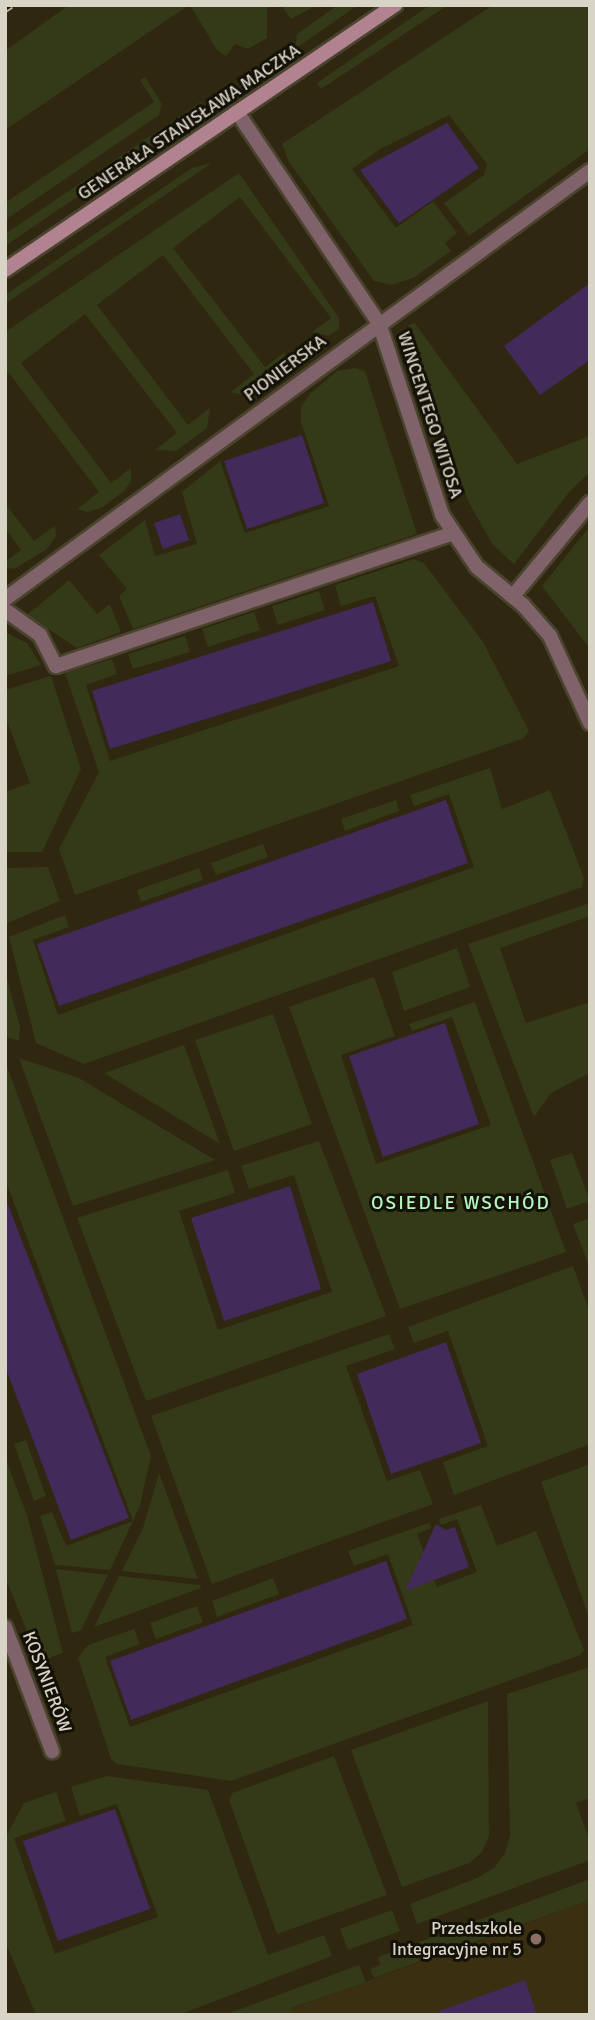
<!DOCTYPE html>
<meta charset="utf-8">
<style>
body{margin:0}
#map{position:relative;width:595px;height:2020px;overflow:hidden;background:#2f2710;font-family:Signika,sans-serif}
div>[style]{position:absolute}
.built>*{inset:0;background:#3a3011}
.green>*{inset:0;background:#343918}
.building>*{inset:0;background:#422a5b}
.roads{filter:drop-shadow(2px 0 #4a432d) drop-shadow(-2px 0 #4a432d) drop-shadow(0 2px #4a432d) drop-shadow(0 -2px #4a432d)}
.lane>*{height:14px;margin:-7px;padding:0 7px;transform-origin:7px;border-radius:7px;background:#80636a}
.street>*{height:14px;margin:-7px;padding:0 7px;transform-origin:7px;border-radius:7px;background:#80636a}
.secondary>*{height:14px;margin:-7px;padding:0 7px;transform-origin:7px;border-radius:7px;background:#b18390}
.rail>*{height:8px;margin-top:-4px;transform-origin:0;background:repeating-linear-gradient(90deg,#141107 0 16px,#b0ab9b 0 32px);box-sizing:border-box;border-block:2px solid #b0ab9b}
.dots>*{width:19px;height:19px;translate:-50% -50%;box-sizing:border-box;border:4px solid #141107;border-radius:50%}
span{translate:-50% -50%;white-space:nowrap;text-align:center;line-height:1.15;-webkit-text-stroke:6px #141107;paint-order:stroke}
.street-label{font-size:18px;color:#d8d4c6}
.poi-label{font-size:18px;color:#d8d4c6}
.right{translate:-100% -50%;text-align:right}
.neighbourhood-label{font-size:19px;color:#b4f6bf;letter-spacing:2px}
.frame{position:absolute;inset:0;border:7px solid #d8d4c6;pointer-events:none}
</style>
<div id="map">
<div class="built">
<div style="clip-path:polygon(590px 1900px,590px 2015px,293px 2015px,291px 2009px)"></div>
</div>
<div class="green">
<div style="clip-path:polygon(69px 5px,189px 5px,5px 130px,5px 51px)"></div>
<div style="clip-path:polygon(190px 5px,267px 5px,267px 38px,248px 49px,235px 44px,226px 56px,217px 50px)"></div>
<div style="clip-path:polygon(281px 5px,317px 5px,291px 19px)"></div>
<div style="clip-path:polygon(338px 5px,358px 5px,295px 49px,297px 34px)"></div>
<div style="clip-path:polygon(430px 5px,448px 5px,321px 89px,317px 83px)"></div>
<div style="clip-path:polygon(493px 5px,590px 5px,590px 149px,469px 236px,444px 203px,484px 175px,487px 164px,449px 115px,380px 149px,352px 169px,396px 228px,433px 201px,457px 233px,445px 243px,451px 251px,413px 278px,391px 285px,374px 281px,289px 162px,282px 144px)"></div>
<div style="clip-path:polygon(145px 77px,162px 104px,159px 115px,5px 220px,5px 203px,154px 102px,140px 80px)"></div>
<div style="clip-path:polygon(202px 101px,192px 119px,5px 246px,5px 234px)"></div>
<div style="clip-path:polygon(212px 163px,5px 304px,5px 295px,192px 168px)"></div>
<div style="clip-path:polygon(239px 173px,339px 318px,339px 329px,328px 336px,312px 332px,331px 318px,240px 197px,173px 248px,265px 367px,285px 352px,284px 370px,249px 397px,231px 392px,254px 374px,163px 255px,97px 305px,188px 425px,210px 408px,207px 428px,176px 451px,155px 450px,177px 433px,85px 314px,21px 363px,111px 483px,131px 468px,131px 481px,124px 491px,103px 507px,88px 512px,77px 509px,99px 492px,9px 373px,5px 375px,5px 332px)"></div>
<div style="clip-path:polygon(414px 322px,517px 464px,590px 436px,590px 472px,570px 491px,514px 564px,493px 545px,468px 501px,408px 326px)"></div>
<div style="clip-path:polygon(355px 368px,365px 371px,417px 534px,133px 629px,119px 596px,127px 589px,99px 555px,145px 520px,155px 556px,197px 544px,182px 492px,220px 461px,245px 533px,329px 506px,301px 422px,301px 407px,310px 394px,337px 371px)"></div>
<div style="clip-path:polygon(5px 503px,34px 541px,55px 526px,56px 536px,47px 549px,14px 569px,5px 567px,5px 562px,21px 550px,5px 528px)"></div>
<div style="clip-path:polygon(590px 526px,590px 649px,542px 586px)"></div>
<div style="clip-path:polygon(414px 559px,424px 563px,483px 642px,529px 731px,524px 738px,75px 895px,59px 849px,99px 772px,65px 673px,112px 659px,117px 674px,86px 685px,110px 761px,399px 666px,375px 596px,341px 606px,335px 585px)"></div>
<div style="clip-path:polygon(69px 580px,97px 614px,110px 604px,121px 632px,77px 648px,27px 615px)"></div>
<div style="clip-path:polygon(319px 591px,325px 610px,278px 625px,272px 606px)"></div>
<div style="clip-path:polygon(254px 612px,260px 630px,208px 647px,202px 629px)"></div>
<div style="clip-path:polygon(5px 632px,27px 643px,41px 665px,5px 676px)"></div>
<div style="clip-path:polygon(185px 636px,190px 652px,133px 669px,128px 654px)"></div>
<div style="clip-path:polygon(51px 676px,81px 769px,42px 852px,5px 852px,5px 792px,30px 783px,5px 715px,5px 690px)"></div>
<div style="clip-path:polygon(490px 768px,502px 809px,550px 790px,584px 878px,582px 887px,84px 1064px,36px 1043px,9px 937px,65px 915px,69px 927px,33px 940px,58px 1015px,474px 867px,449px 794px,414px 806px,410px 795px)"></div>
<div style="clip-path:polygon(396px 800px,399px 811px,345px 831px,341px 819px)"></div>
<div style="clip-path:polygon(263px 844px,268px 857px,216px 875px,211px 863px)"></div>
<div style="clip-path:polygon(48px 867px,60px 901px,5px 924px,5px 868px)"></div>
<div style="clip-path:polygon(199px 868px,203px 880px,141px 902px,137px 890px)"></div>
<div style="clip-path:polygon(590px 903px,590px 916px,500px 948px,526px 1023px,590px 1002px,590px 1073px,551px 1093px,534px 1117px,468px 944px)"></div>
<div style="clip-path:polygon(457px 948px,470px 987px,404px 1011px,392px 972px)"></div>
<div style="clip-path:polygon(5px 973px,20px 1026px,19px 1041px,5px 1037px)"></div>
<div style="clip-path:polygon(374px 977px,395px 1036px,341px 1055px,376px 1164px,491px 1125px,452px 1017px,412px 1031px,409px 1024px,475px 1002px,566px 1252px,400px 1309px,289px 1007px)"></div>
<div style="clip-path:polygon(273px 1014px,312px 1124px,234px 1151px,195px 1040px)"></div>
<div style="clip-path:polygon(184px 1045px,220px 1144px,104px 1073px)"></div>
<div style="clip-path:polygon(19px 1058px,79px 1078px,215px 1160px,73px 1206px)"></div>
<div style="clip-path:polygon(5px 1061px,151px 1456px,140px 1505px,133px 1521px,110px 1570px,55px 1565px,40px 1516px,52px 1512px,66px 1546px,133px 1521px,5px 1179px)"></div>
<div style="clip-path:polygon(319px 1141px,386px 1316px,146px 1401px,77px 1218px,228px 1170px,235px 1193px,179px 1211px,218px 1330px,332px 1292px,294px 1175px,249px 1189px,241px 1166px)"></div>
<div style="clip-path:polygon(572px 1153px,590px 1201px,567px 1209px,550px 1160px)"></div>
<div style="clip-path:polygon(590px 1218px,590px 1269px,573px 1224px)"></div>
<div style="clip-path:polygon(573px 1266px,590px 1313px,590px 1444px,454px 1495px,443px 1462px,488px 1446px,448px 1331px,414px 1343px,408px 1327px)"></div>
<div style="clip-path:polygon(389px 1334px,395px 1349px,346px 1366px,387px 1481px,420px 1470px,433px 1504px,212px 1584px,151px 1416px)"></div>
<div style="clip-path:polygon(26px 1440px,46px 1496px,34px 1501px,14px 1444px)"></div>
<div style="clip-path:polygon(5px 1457px,27px 1515px,63px 1653px,39px 1661px,5px 1577px)"></div>
<div style="clip-path:polygon(590px 1464px,590px 1620px,541px 1482px)"></div>
<div style="clip-path:polygon(159px 1473px,198px 1579px,122px 1571px,143px 1528px)"></div>
<div style="clip-path:polygon(481px 1505px,497px 1546px,536px 1531px,584px 1650px,580px 1655px,231px 1781px,117px 1764px,111px 1759px,78px 1658px,88px 1645px,134px 1629px,140px 1644px,105px 1657px,130px 1727px,413px 1625px,388px 1554px,354px 1566px,348px 1551px,429px 1523px,431px 1528px,417px 1534px,437px 1587px,477px 1572px,457px 1519px,441px 1525px,439px 1519px)"></div>
<div style="clip-path:polygon(56px 1569px,108px 1575px,81px 1630px,72px 1633px)"></div>
<div style="clip-path:polygon(119px 1576px,200px 1585px,201px 1588px,94px 1627px)"></div>
<div style="clip-path:polygon(273px 1578px,279px 1594px,217px 1617px,212px 1601px)"></div>
<div style="clip-path:polygon(197px 1606px,203px 1622px,156px 1639px,150px 1623px)"></div>
<div style="clip-path:polygon(590px 1667px,590px 1798px,576px 1803px,590px 1841px,590px 1860px,417px 1924px,410px 1904px,477px 1878px,494px 1868px,505px 1853px,510px 1835px,507px 1694px)"></div>
<div style="clip-path:polygon(488px 1701px,489px 1836px,482px 1852px,469px 1863px,402px 1887px,351px 1750px)"></div>
<div style="clip-path:polygon(334px 1756px,387px 1895px,277px 1934px,229px 1800px,232px 1793px)"></div>
<div style="clip-path:polygon(107px 1776px,208px 1790px,268px 1955px,324px 1935px,332px 1956px,179px 2015px,36px 2015px,5px 1941px,5px 1838px,24px 1803px,56px 1792px,66px 1821px,14px 1838px,55px 1954px,158px 1917px,117px 1804px,80px 1816px,71px 1787px)"></div>
<div style="clip-path:polygon(590px 1879px,590px 1900px,374px 1978px,370px 1969px,380px 1965px,378px 1957px)"></div>
<div style="clip-path:polygon(392px 1910px,400px 1931px,348px 1950px,340px 1929px)"></div>
<div style="clip-path:polygon(359px 1965px,366px 1982px,292px 2008px,293px 2015px,224px 2015px)"></div>
</div>
<div class="building">
<div style="clip-path:polygon(447px 123px,479px 168px,399px 223px,360px 170px)"></div>
<div style="clip-path:polygon(590px 283px,590px 360px,540px 395px,504px 346px)"></div>
<div style="clip-path:polygon(302px 435px,324px 503px,247px 529px,224px 461px)"></div>
<div style="clip-path:polygon(180px 514px,189px 540px,163px 549px,154px 523px)"></div>
<div style="clip-path:polygon(373px 602px,391px 661px,110px 749px,92px 691px)"></div>
<div style="clip-path:polygon(446px 800px,468px 863px,59px 1006px,37px 944px)"></div>
<div style="clip-path:polygon(445px 1023px,479px 1124px,383px 1157px,349px 1056px)"></div>
<div style="clip-path:polygon(290px 1186px,321px 1289px,224px 1321px,191px 1218px)"></div>
<div style="clip-path:polygon(5px 1197px,129px 1518px,71px 1540px,5px 1366px)"></div>
<div style="clip-path:polygon(446px 1342px,481px 1443px,391px 1474px,357px 1374px)"></div>
<div style="clip-path:polygon(436px 1524px,446px 1530px,455px 1527px,469px 1567px,405px 1591px)"></div>
<div style="clip-path:polygon(386px 1561px,407px 1619px,131px 1720px,110px 1661px)"></div>
<div style="clip-path:polygon(115px 1809px,150px 1909px,58px 1941px,23px 1841px)"></div>
<div style="clip-path:polygon(525px 1980px,537px 2015px,440px 2015px,439px 2011px)"></div>
</div>
<div class="roads">
<div class="lane">
<div style="left:5px;top:610px;width:43px;rotate:35.5deg"></div>
<div style="left:40px;top:635px;width:35px;rotate:63deg"></div>
<div style="left:56px;top:666px;width:419px;rotate:-18.5deg"></div>
</div>
<div class="street">
<div style="left:237px;top:112px;width:254px;rotate:56.1deg"></div>
<div style="left:379px;top:323px;width:202px;rotate:71.8deg"></div>
<div style="left:442px;top:515px;width:63px;rotate:56.1deg"></div>
<div style="left:477px;top:567px;width:60px;rotate:39.6deg"></div>
<div style="left:523px;top:605px;width:41px;rotate:48.9deg"></div>
<div style="left:550px;top:636px;width:96px;rotate:65.3deg"></div>
<div style="left:513px;top:596px;width:121px;rotate:-50.4deg"></div>
<div style="left:5px;top:599px;width:725px;rotate:-36.19deg"></div>
<div style="left:5px;top:1627px;width:133px;rotate:69.2deg"></div>
</div>
<div class="secondary">
<div style="left:5px;top:270px;width:472px;rotate:-34.2deg"></div>
</div>
</div>
<div class="rail">
<div style="left:5px;top:9px;width:7px;rotate:-34deg"></div>
</div>
<div class="dots">
<div style="left:536px;top:1939px;background:#8d6e63"></div>
</div>
<div class="street-label">
<span style="left:189px;top:122px;rotate:-34deg">GENERAŁA STANISŁAWA MACZKA</span>
<span style="left:285px;top:368px;rotate:-37deg">PIONIERSKA</span>
<span style="left:430px;top:415px;rotate:72deg">WINCENTEGO WITOSA</span>
<span style="left:47px;top:1682px;rotate:69deg">KOSYNIERÓW</span>
</div>
<div class="poi-label">
<span class="right" style="left:522px;top:1939px">Przedszkole<br>Integracyjne nr 5</span>
</div>
<div class="neighbourhood-label">
<span style="left:461px;top:1204px">OSIEDLE WSCHÓD</span>
</div>
<div class="frame"></div>
</div>
